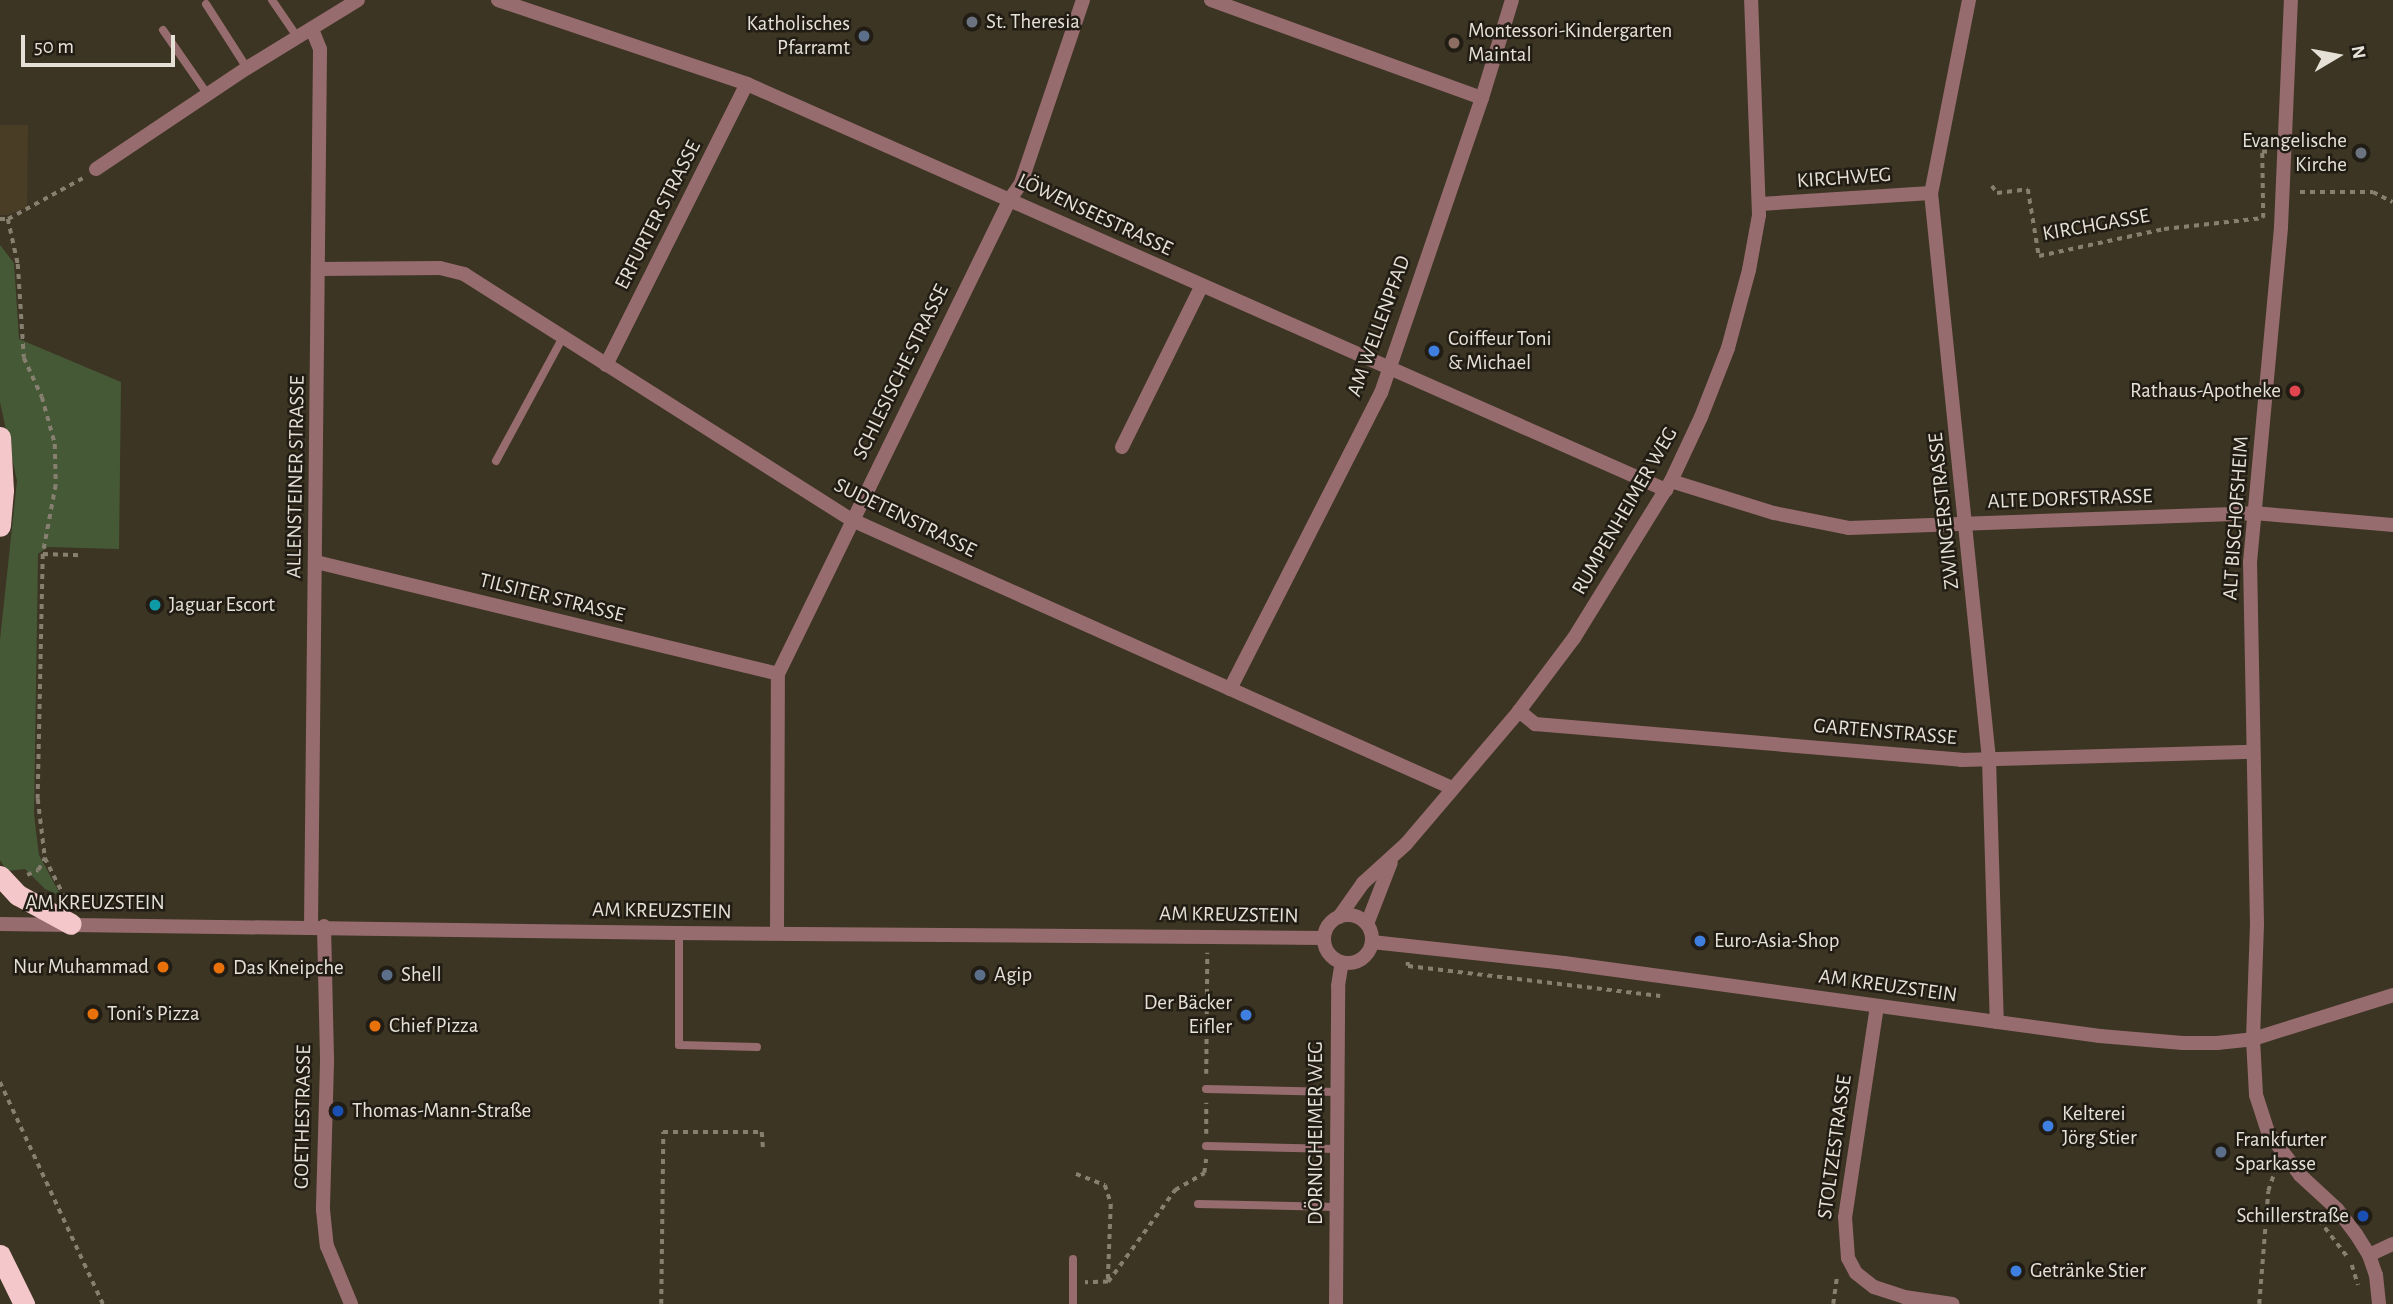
<!DOCTYPE html>
<meta charset="utf-8">
<style>
body{margin:0}
#map{position:relative;width:2393px;height:1304px;overflow:hidden;background:#3d3523;font-family:"Alegreya Sans",sans-serif}
div>[style]{position:absolute}
.built>*{inset:0;background:#493d25}
.green>*{inset:0;background:#455937}
.path>*{height:3.5px;margin-top:-1.75px;transform-origin:0;background:repeating-linear-gradient(90deg,#878071 0 5px,transparent 0 10px)}
.service>*{height:8px;margin:-4px;padding:0 4px;transform-origin:4px;border-radius:4px;background:#976c6f}
.minor>*{height:14px;margin:-7px;padding:0 7px;transform-origin:7px;border-radius:7px;background:#976c6f}
.tertiary>*{height:14px;margin:-7px;padding:0 7px;transform-origin:7px;border-radius:7px;background:#976c6f}
.tertiary>.ring{margin:-7px;padding:0;box-sizing:content-box;background:none;border:14px solid #976c6f;border-radius:50%}
.motorway>*{height:21px;margin:-10.5px;padding:0 10.5px;transform-origin:10.5px;border-radius:10.5px;background:#f4c8cb}
.dots>*{width:19px;height:19px;translate:-50% -50%;box-sizing:border-box;border:4px solid #211d15;border-radius:50%}
span{translate:-50% -50%;white-space:nowrap;text-align:center;line-height:1.15;-webkit-text-stroke:5px #211d15;paint-order:stroke}
.poi-label{font-size:21px;color:#e6e1d6}
.left{translate:0 -50%;text-align:left}
.right{translate:-100% -50%;text-align:right}
.street-label{font-size:21px;color:#e6e1d6}
.north{position:absolute;left:2302px;top:21px;width:70px;height:70px;-webkit-text-stroke:5px #211d15;paint-order:stroke;rotate:80deg;font-size:19px;font-weight:700;line-height:28px;text-align:center;color:#e6e1d6}
.north::after{content:'';display:block;margin:auto;width:24px;height:32px;background:#e6e1d6;clip-path:polygon(50% 0,100% 100%,50% 72%,0 100%)}
.scale{position:absolute;left:21px;top:35px;width:154px;height:32px;box-sizing:border-box;border:4px solid #e6e1d6;border-top:0;padding-left:9px;font-size:21px;line-height:24px;white-space:nowrap;color:#e6e1d6;-webkit-text-stroke:5px #211d15;paint-order:stroke}
</style>
<div id="map">
<div class="built">
<div style="clip-path:polygon(0 125px,28px 125px,27px 207px,7px 215px,0 215px)"></div>
</div>
<div class="green">
<div style="clip-path:polygon(0 245px,14px 263px,19px 339px,121px 382px,119px 549px,48px 547px,38px 554px,34px 815px,39px 855px,61px 896px,45px 889px,25px 869px,7px 871px,0 860px,0 640px,17px 481px,0 402px)"></div>
</div>
<div class="path">
<div style="left:1992px;top:186px;width:9px;rotate:54deg"></div>
<div style="left:1997px;top:193px;width:31px;rotate:-7deg"></div>
<div style="left:2028px;top:189px;width:68px;rotate:80.7deg"></div>
<div style="left:2039px;top:256px;width:128px;rotate:-12.2deg"></div>
<div style="left:2164px;top:229px;width:100px;rotate:-6.3deg"></div>
<div style="left:2263px;top:218px;width:67px;rotate:-90.9deg"></div>
<div style="left:2262px;top:151px;width:7px;rotate:8deg"></div>
<div style="left:2300px;top:192px;width:73px"></div>
<div style="left:2373px;top:192px;width:22px;rotate:27deg"></div>
<div style="left:0;top:219px;width:8px"></div>
<div style="left:8px;top:219px;width:46px;rotate:77.5deg"></div>
<div style="left:18px;top:264px;width:94px;rotate:86.3deg"></div>
<div style="left:24px;top:358px;width:43px;rotate:65.2deg"></div>
<div style="left:42px;top:397px;width:49px;rotate:74.5deg"></div>
<div style="left:55px;top:444px;width:41px;rotate:88.6deg"></div>
<div style="left:56px;top:485px;width:70px;rotate:100.7deg"></div>
<div style="left:43px;top:554px;width:245px;rotate:91.2deg"></div>
<div style="left:38px;top:799px;width:59px;rotate:83.2deg"></div>
<div style="left:45px;top:858px;width:42px;rotate:63.4deg"></div>
<div style="left:8px;top:219px;width:85px;rotate:-28.7deg"></div>
<div style="left:43px;top:554px;width:38px;rotate:2deg"></div>
<div style="left:27px;top:875px;width:12px;rotate:-24deg"></div>
<div style="left:38px;top:870px;width:14px;rotate:-60deg"></div>
<div style="left:1408px;top:962px;width:4px;rotate:90deg"></div>
<div style="left:1408px;top:966px;width:254px;rotate:6.8deg"></div>
<div style="left:1206px;top:1074px;width:121px;rotate:-89.5deg"></div>
<div style="left:0;top:1082px;width:245px;rotate:65.1deg"></div>
<div style="left:1206px;top:1134px;width:31px;rotate:-90deg"></div>
<div style="left:1076px;top:1174px;width:31px;rotate:21deg"></div>
<div style="left:1105px;top:1185px;width:20px;rotate:72deg"></div>
<div style="left:1111px;top:1204px;width:78px;rotate:92.2deg"></div>
<div style="left:1108px;top:1282px;width:23px;rotate:178deg"></div>
<div style="left:2313px;top:1212px;width:59px;rotate:52.5deg"></div>
<div style="left:2352px;top:1265px;width:21px;rotate:73deg"></div>
<div style="left:1108px;top:1282px;width:114px;rotate:-53.9deg"></div>
<div style="left:1175px;top:1190px;width:34px;rotate:-30deg"></div>
<div style="left:1204px;top:1173px;width:14px;rotate:-82deg"></div>
<div style="left:661px;top:1304px;width:172px;rotate:-89.3deg"></div>
<div style="left:663px;top:1132px;width:99px"></div>
<div style="left:762px;top:1132px;width:16px;rotate:86deg"></div>
<div style="left:1833px;top:1304px;width:29px;rotate:-82deg"></div>
<div style="left:2259px;top:1304px;width:113px;rotate:-85.4deg"></div>
<div style="left:2268px;top:1191px;width:21px;rotate:-71deg"></div>
</div>
<div class="service">
<div style="left:272px;top:0;width:46px;rotate:55.6deg"></div>
<div style="left:206px;top:4px;width:76px;rotate:57.4deg"></div>
<div style="left:163px;top:30px;width:79px;rotate:55.3deg"></div>
<div style="left:496px;top:461px;width:141px;rotate:-61.6deg"></div>
<div style="left:679px;top:933px;width:112px;rotate:90deg"></div>
<div style="left:679px;top:1045px;width:78px;rotate:1.5deg"></div>
<div style="left:1206px;top:1089px;width:132px;rotate:1.3deg"></div>
<div style="left:1206px;top:1146px;width:131px;rotate:1.3deg"></div>
<div style="left:1198px;top:1204px;width:139px;rotate:1.2deg"></div>
<div style="left:1073px;top:1259px;width:45px;rotate:90deg"></div>
</div>
<div class="minor">
<div style="left:498px;top:0;width:263px;rotate:18.6deg"></div>
<div style="left:747px;top:84px;width:1005px;rotate:23.84deg"></div>
<div style="left:1211px;top:0;width:288px;rotate:19.9deg"></div>
<div style="left:1969px;top:0;width:197px;rotate:101.1deg"></div>
<div style="left:1931px;top:193px;width:569px;rotate:84.15deg"></div>
<div style="left:1989px;top:759px;width:263px;rotate:88.3deg"></div>
<div style="left:96px;top:169px;width:182px;rotate:-33.8deg"></div>
<div style="left:247px;top:68px;width:130px;rotate:-31.5deg"></div>
<div style="left:1760px;top:204px;width:171px;rotate:-3.7deg"></div>
<div style="left:319px;top:269px;width:121px;rotate:-0.5deg"></div>
<div style="left:440px;top:268px;width:25px;rotate:14deg"></div>
<div style="left:464px;top:274px;width:459px;rotate:32.4deg"></div>
<div style="left:852px;top:520px;width:657px;rotate:24.07deg"></div>
<div style="left:606px;top:365px;width:314px;rotate:-63.4deg"></div>
<div style="left:1122px;top:447px;width:178px;rotate:-63.7deg"></div>
<div style="left:1671px;top:481px;width:108px;rotate:17.3deg"></div>
<div style="left:1774px;top:513px;width:76px;rotate:11.3deg"></div>
<div style="left:1849px;top:528px;width:405px;rotate:-2.1deg"></div>
<div style="left:2254px;top:513px;width:140px;rotate:4.9deg"></div>
<div style="left:316px;top:562px;width:475px;rotate:13.6deg"></div>
<div style="left:1230px;top:689px;width:332px;rotate:-63deg"></div>
<div style="left:1381px;top:393px;width:312px;rotate:-71.1deg"></div>
<div style="left:1482px;top:98px;width:102px;rotate:-73deg"></div>
<div style="left:1519px;top:711px;width:21px;rotate:39deg"></div>
<div style="left:1535px;top:724px;width:428px;rotate:4.8deg"></div>
<div style="left:1961px;top:760px;width:292px;rotate:-1.6deg"></div>
<div style="left:311px;top:926px;width:877px;rotate:-89.41deg"></div>
<div style="left:320px;top:49px;width:22px;rotate:-112deg"></div>
<div style="left:324px;top:926px;width:137px;rotate:88.7deg"></div>
<div style="left:327px;top:1063px;width:147px;rotate:91.6deg"></div>
<div style="left:323px;top:1210px;width:36px;rotate:84deg"></div>
<div style="left:327px;top:1246px;width:63px;rotate:67.5deg"></div>
<div style="left:777px;top:933px;width:259px;rotate:-89.8deg"></div>
<div style="left:778px;top:674px;width:529px;rotate:-63.97deg"></div>
<div style="left:1010px;top:199px;width:19px;rotate:-55deg"></div>
<div style="left:1021px;top:183px;width:193px;rotate:-71.3deg"></div>
<div style="left:1877px;top:1006px;width:213px;rotate:98.6deg"></div>
<div style="left:1845px;top:1217px;width:41px;rotate:85.8deg"></div>
<div style="left:1848px;top:1258px;width:17px;rotate:62deg"></div>
<div style="left:1856px;top:1273px;width:23px;rotate:38deg"></div>
<div style="left:1874px;top:1287px;width:32px;rotate:18deg"></div>
<div style="left:1904px;top:1297px;width:49px;rotate:8.1deg"></div>
<div style="left:2253px;top:1039px;width:56px;rotate:86.9deg"></div>
<div style="left:2256px;top:1095px;width:39px;rotate:72deg"></div>
<div style="left:2268px;top:1132px;width:54px;rotate:53.3deg"></div>
<div style="left:2300px;top:1175px;width:50px;rotate:42.6deg"></div>
<div style="left:2337px;top:1209px;width:31px;rotate:53deg"></div>
<div style="left:2356px;top:1234px;width:25px;rotate:58deg"></div>
<div style="left:2369px;top:1255px;width:21px;rotate:71deg"></div>
<div style="left:2376px;top:1275px;width:29px;rotate:84deg"></div>
<div style="left:2369px;top:1255px;width:26px;rotate:-25deg"></div>
<div style="left:1336px;top:1304px;width:318px;rotate:-89.6deg"></div>
<div style="left:1338px;top:986px;width:24px;rotate:-81deg"></div>
</div>
<div class="tertiary">
<div class="ring" style="left:1324px;top:915px;width:34px;height:34px"></div>
<div style="left:1339px;top:917px;width:42px;rotate:-54.8deg"></div>
<div style="left:1363px;top:883px;width:58px;rotate:-42.2deg"></div>
<div style="left:1406px;top:844px;width:175px;rotate:-49.6deg"></div>
<div style="left:1519px;top:711px;width:91px;rotate:-53deg"></div>
<div style="left:1574px;top:638px;width:185px;rotate:-58.3deg"></div>
<div style="left:1671px;top:481px;width:71px;rotate:-64.9deg"></div>
<div style="left:1701px;top:417px;width:74px;rotate:-68.6deg"></div>
<div style="left:1728px;top:348px;width:81px;rotate:-74.9deg"></div>
<div style="left:1749px;top:270px;width:56px;rotate:-79.7deg"></div>
<div style="left:1759px;top:215px;width:215px;rotate:-92.1deg"></div>
<div style="left:0;top:924px;width:679px;rotate:0.76deg"></div>
<div style="left:679px;top:933px;width:645px;rotate:0.44deg"></div>
<div style="left:1367px;top:924px;width:66px;rotate:-68.8deg"></div>
<div style="left:1372px;top:942px;width:193px;rotate:6.2deg"></div>
<div style="left:1564px;top:963px;width:541px;rotate:7.76deg"></div>
<div style="left:2100px;top:1036px;width:83px;rotate:4.8deg"></div>
<div style="left:2183px;top:1043px;width:34px"></div>
<div style="left:2217px;top:1043px;width:36px;rotate:-6deg"></div>
<div style="left:2253px;top:1039px;width:147px;rotate:-17.4deg"></div>
<div style="left:2253px;top:1039px;width:114px;rotate:-88deg"></div>
<div style="left:2257px;top:925px;width:363px;rotate:-91.1deg"></div>
<div style="left:2250px;top:562px;width:336px;rotate:-84.7deg"></div>
<div style="left:2281px;top:227px;width:227px;rotate:-87.5deg"></div>
</div>
<div class="motorway">
<div style="left:0;top:437px;width:53px;rotate:86.8deg"></div>
<div style="left:3px;top:490px;width:36px;rotate:95deg"></div>
<div style="left:0;top:876px;width:26px;rotate:47deg"></div>
<div style="left:18px;top:895px;width:60px;rotate:28.7deg"></div>
<div style="left:0;top:1255px;width:55px;rotate:63.9deg"></div>
</div>
<div class="dots">
<div style="left:972px;top:22px;background:#6b7280"></div>
<div style="left:864px;top:36px;background:#5c6f8a"></div>
<div style="left:1454px;top:43px;background:#8d6e63"></div>
<div style="left:2361px;top:153px;background:#6b7280"></div>
<div style="left:1434px;top:351px;background:#3f7fe0"></div>
<div style="left:2295px;top:391px;background:#e0444e"></div>
<div style="left:155px;top:605px;background:#0f9aa8"></div>
<div style="left:1700px;top:941px;background:#3f7fe0"></div>
<div style="left:163px;top:967px;background:#e8710a"></div>
<div style="left:219px;top:968px;background:#e8710a"></div>
<div style="left:387px;top:975px;background:#5c6f8a"></div>
<div style="left:980px;top:975px;background:#5c6f8a"></div>
<div style="left:93px;top:1014px;background:#e8710a"></div>
<div style="left:1246px;top:1015px;background:#3f7fe0"></div>
<div style="left:375px;top:1026px;background:#e8710a"></div>
<div style="left:338px;top:1111px;background:#1a4fb4"></div>
<div style="left:2048px;top:1126px;background:#3f7fe0"></div>
<div style="left:2221px;top:1152px;background:#5c6f8a"></div>
<div style="left:2363px;top:1216px;background:#1a4fb4"></div>
<div style="left:2016px;top:1271px;background:#3f7fe0"></div>
</div>
<div class="poi-label">
<span class="left" style="left:986px;top:22px">St. Theresia</span>
<span class="right" style="left:850px;top:36px">Katholisches<br>Pfarramt</span>
<span class="left" style="left:1468px;top:43px">Montessori-Kindergarten<br>Maintal</span>
<span class="right" style="left:2347px;top:153px">Evangelische<br>Kirche</span>
<span class="left" style="left:1448px;top:351px">Coiffeur Toni<br>&amp; Michael</span>
<span class="right" style="left:2281px;top:391px">Rathaus-Apotheke</span>
<span class="left" style="left:169px;top:605px">Jaguar Escort</span>
<span class="left" style="left:1714px;top:941px">Euro-Asia-Shop</span>
<span class="right" style="left:149px;top:967px">Nur Muhammad</span>
<span class="left" style="left:233px;top:968px">Das Kneipche</span>
<span class="left" style="left:401px;top:975px">Shell</span>
<span class="left" style="left:994px;top:975px">Agip</span>
<span class="right" style="left:1232px;top:1015px">Der Bäcker<br>Eifler</span>
<span class="left" style="left:107px;top:1014px">Toni's Pizza</span>
<span class="left" style="left:389px;top:1026px">Chief Pizza</span>
<span class="left" style="left:352px;top:1111px">Thomas-Mann-Straße</span>
<span class="left" style="left:2062px;top:1126px">Kelterei<br>Jörg Stier</span>
<span class="left" style="left:2235px;top:1152px">Frankfurter<br>Sparkasse</span>
<span class="right" style="left:2349px;top:1216px">Schillerstraße</span>
<span class="left" style="left:2030px;top:1271px">Getränke Stier</span>
</div>
<div class="street-label">
<span style="left:1844px;top:178px;rotate:-4deg">KIRCHWEG</span>
<span style="left:658px;top:215px;rotate:-63deg">ERFURTER STRASSE</span>
<span style="left:1095px;top:215px;rotate:25deg">LÖWENSEESTRASSE</span>
<span style="left:2096px;top:225px;rotate:-10deg">KIRCHGASSE</span>
<span style="left:1379px;top:326px;rotate:-70deg">AM WELLENPFAD</span>
<span style="left:901px;top:372px;rotate:-64deg">SCHLESISCHE STRASSE</span>
<span style="left:296px;top:477px;rotate:-89deg">ALLENSTEINER STRASSE</span>
<span style="left:2070px;top:499px;rotate:-2deg">ALTE DORFSTRASSE</span>
<span style="left:1625px;top:511px;rotate:-60deg">RUMPENHEIMER WEG</span>
<span style="left:1944px;top:511px;rotate:-96deg">ZWINGERSTRASSE</span>
<span style="left:905px;top:518px;rotate:26deg">SUDETENSTRASSE</span>
<span style="left:2236px;top:518px;rotate:-86deg">ALT BISCHOFSHEIM</span>
<span style="left:552px;top:598px;rotate:14deg">TILSITER STRASSE</span>
<span style="left:1885px;top:732px;rotate:5deg">GARTENSTRASSE</span>
<span style="left:95px;top:903px">AM KREUZSTEIN</span>
<span style="left:662px;top:911px;rotate:1deg">AM KREUZSTEIN</span>
<span style="left:1229px;top:915px;rotate:1deg">AM KREUZSTEIN</span>
<span style="left:1888px;top:986px;rotate:8deg">AM KREUZSTEIN</span>
<span style="left:303px;top:1117px;rotate:-89deg">GOETHESTRASSE</span>
<span style="left:1316px;top:1133px;rotate:-90deg">DÖRNIGHEIMER WEG</span>
<span style="left:1835px;top:1147px;rotate:-82deg">STOLTZESTRASSE</span>
</div>
<div class="north">N</div>
<div class="scale">50 m</div>
</div>
